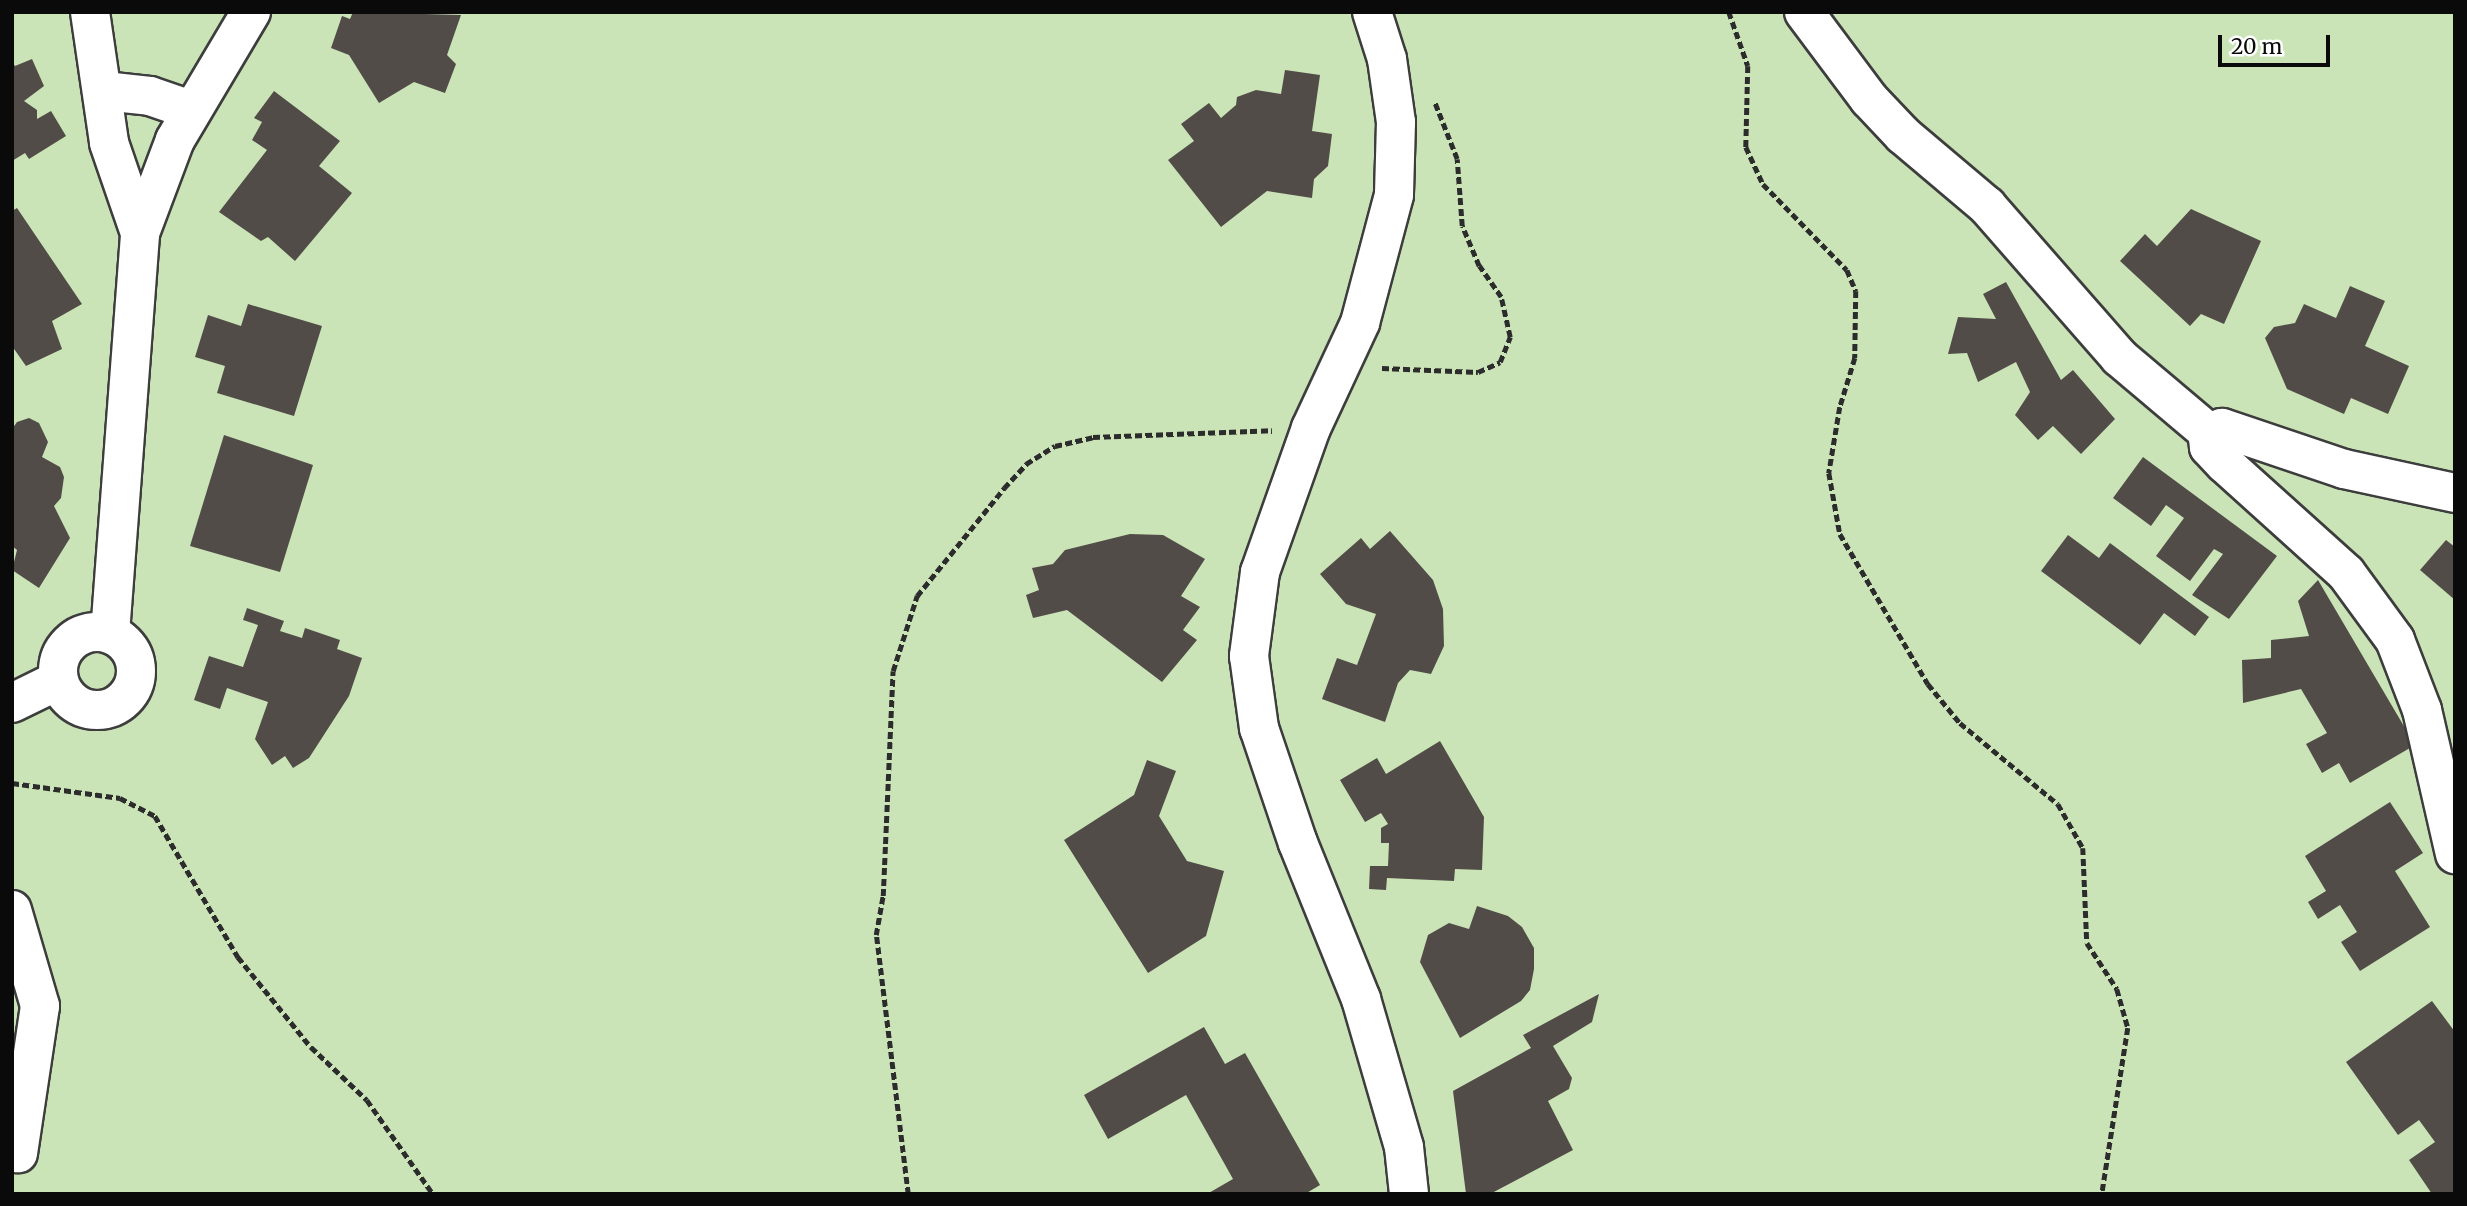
<!DOCTYPE html>
<style>
body{margin:0}
#map{position:relative;width:2467px;height:1206px;overflow:hidden;background:#fdfbe9;font-family:Merriweather,serif}
div>[style]{position:absolute}
.green>*{inset:0;background:#cae4b7}
.building>*{inset:0;background:#524c48}
.path>*{height:4.5px;margin-top:-2.25px;transform-origin:0;background:repeating-linear-gradient(90deg,#2c2c2c 0 7px,transparent 0 10.5px)}
.roads{filter:drop-shadow(2px 0 #3d3d3d) drop-shadow(-2px 0 #3d3d3d) drop-shadow(0 2px #3d3d3d) drop-shadow(0 -2px #3d3d3d)}
.street>*{height:38px;margin:-19px;padding:0 19px;transform-origin:19px;border-radius:19px;background:#fff}
.street>.ring{margin:-19px;padding:0;box-sizing:content-box;background:none;border:38px solid #fff;border-radius:50%}
span{translate:-50% -50%;white-space:nowrap;text-align:center;line-height:1.15;-webkit-text-stroke:7px #fff;paint-order:stroke}
.frame{position:absolute;inset:0;border:14px solid #0a0a0a;pointer-events:none}
.scale{position:absolute;left:2218px;top:35px;width:112px;height:32px;box-sizing:border-box;border:4px solid #0a0a0a;border-top:0;padding-left:9px;font-size:21px;line-height:24px;white-space:nowrap;color:#0a0a0a;-webkit-text-stroke:5px #fff;paint-order:stroke}
</style>
<div id="map">
<div class="green">
<div style="clip-path:polygon(12px 12px,2455px 12px,2455px 1194px,12px 1194px)"></div>
</div>
<div class="building">
<div style="clip-path:polygon(353px 12px,461px 15px,447px 55px,456px 64px,445px 93px,414px 82px,379px 103px,349px 55px,331px 48px,342px 16px,350px 19px)"></div>
<div style="clip-path:polygon(32px 59px,44px 86px,24px 101px,37px 110px,37px 119px,51px 111px,66px 136px,29px 159px,25px 153px,12px 161px,12px 62px,15px 66px)"></div>
<div style="clip-path:polygon(1285px 70px,1320px 75px,1312px 131px,1332px 134px,1328px 166px,1314px 179px,1312px 198px,1267px 191px,1221px 227px,1168px 160px,1194px 141px,1181px 124px,1209px 103px,1221px 118px,1236px 105px,1237px 97px,1256px 90px,1281px 94px)"></div>
<div style="clip-path:polygon(274px 91px,340px 141px,319px 166px,352px 193px,295px 261px,268px 237px,261px 241px,219px 212px,267px 150px,252px 140px,262px 122px,254px 118px)"></div>
<div style="clip-path:polygon(17px 208px,82px 304px,52px 321px,62px 349px,26px 366px,12px 346px,12px 211px)"></div>
<div style="clip-path:polygon(2191px 209px,2261px 241px,2224px 324px,2201px 314px,2190px 326px,2120px 261px,2145px 234px,2157px 246px)"></div>
<div style="clip-path:polygon(2006px 282px,2061px 380px,2073px 370px,2115px 419px,2081px 454px,2053px 426px,2038px 440px,2015px 415px,2030px 392px,2016px 362px,1978px 382px,1967px 353px,1948px 354px,1958px 317px,1996px 319px,1983px 294px)"></div>
<div style="clip-path:polygon(2350px 286px,2385px 301px,2365px 346px,2409px 366px,2388px 414px,2351px 398px,2344px 414px,2287px 389px,2265px 338px,2274px 327px,2295px 323px,2304px 304px,2336px 318px)"></div>
<div style="clip-path:polygon(248px 304px,322px 326px,294px 416px,217px 393px,225px 366px,195px 357px,208px 315px,241px 326px)"></div>
<div style="clip-path:polygon(29px 418px,39px 423px,48px 442px,42px 457px,60px 467px,64px 477px,61px 498px,54px 506px,70px 538px,39px 588px,12px 570px,17px 550px,12px 546px,12px 429px,17px 422px)"></div>
<div style="clip-path:polygon(224px 435px,313px 465px,280px 572px,190px 546px)"></div>
<div style="clip-path:polygon(2143px 457px,2277px 556px,2229px 619px,2192px 595px,2223px 554px,2214px 549px,2190px 581px,2156px 556px,2184px 518px,2166px 505px,2151px 526px,2113px 498px)"></div>
<div style="clip-path:polygon(1390px 531px,1433px 580px,1443px 609px,1444px 646px,1431px 674px,1410px 670px,1398px 683px,1385px 722px,1322px 699px,1337px 658px,1357px 665px,1376px 614px,1346px 604px,1320px 574px,1361px 538px,1370px 549px)"></div>
<div style="clip-path:polygon(1130px 534px,1163px 535px,1205px 559px,1181px 596px,1200px 607px,1183px 630px,1197px 640px,1162px 682px,1067px 610px,1033px 618px,1026px 595px,1039px 590px,1032px 568px,1053px 564px,1065px 550px)"></div>
<div style="clip-path:polygon(2068px 535px,2099px 558px,2110px 543px,2209px 617px,2195px 636px,2164px 613px,2140px 645px,2041px 571px)"></div>
<div style="clip-path:polygon(2446px 540px,2455px 547px,2455px 600px,2420px 570px)"></div>
<div style="clip-path:polygon(2318px 580px,2415px 745px,2350px 783px,2339px 763px,2322px 773px,2306px 744px,2327px 733px,2301px 689px,2243px 703px,2242px 660px,2271px 658px,2271px 640px,2309px 636px,2298px 601px)"></div>
<div style="clip-path:polygon(247px 608px,284px 621px,280px 631px,302px 638px,305px 628px,340px 640px,337px 649px,362px 658px,349px 696px,309px 758px,293px 768px,285px 756px,272px 765px,255px 739px,268px 702px,227px 688px,220px 709px,194px 700px,209px 656px,243px 667px,258px 625px,243px 620px)"></div>
<div style="clip-path:polygon(1440px 741px,1484px 817px,1482px 870px,1455px 869px,1454px 881px,1387px 878px,1386px 890px,1369px 889px,1370px 866px,1388px 866px,1389px 843px,1381px 843px,1381px 828px,1388px 824px,1381px 813px,1365px 822px,1340px 780px,1377px 758px,1386px 774px)"></div>
<div style="clip-path:polygon(1147px 760px,1176px 771px,1159px 816px,1187px 861px,1224px 871px,1206px 936px,1148px 973px,1064px 840px,1134px 795px)"></div>
<div style="clip-path:polygon(2390px 802px,2423px 853px,2395px 871px,2430px 927px,2360px 971px,2341px 942px,2357px 932px,2340px 905px,2318px 919px,2308px 902px,2326px 891px,2305px 856px)"></div>
<div style="clip-path:polygon(1477px 906px,1508px 916px,1522px 927px,1534px 948px,1534px 969px,1530px 990px,1521px 1001px,1460px 1038px,1420px 962px,1428px 935px,1449px 923px,1469px 929px)"></div>
<div style="clip-path:polygon(1599px 994px,1592px 1022px,1553px 1046px,1572px 1078px,1569px 1089px,1548px 1101px,1573px 1150px,1490px 1194px,1466px 1194px,1453px 1091px,1531px 1048px,1523px 1035px)"></div>
<div style="clip-path:polygon(2432px 1001px,2455px 1032px,2455px 1194px,2432px 1194px,2409px 1160px,2435px 1142px,2419px 1120px,2398px 1135px,2346px 1062px)"></div>
<div style="clip-path:polygon(1204px 1027px,1225px 1064px,1245px 1053px,1320px 1185px,1305px 1194px,1207px 1194px,1233px 1179px,1186px 1095px,1108px 1139px,1084px 1095px)"></div>
</div>
<div class="path">
<div style="left:1729px;top:12px;width:57px;rotate:70.6deg"></div>
<div style="left:1748px;top:66px;width:81px;rotate:91.4deg"></div>
<div style="left:1746px;top:147px;width:41px;rotate:65.3deg"></div>
<div style="left:1763px;top:184px;width:120px;rotate:45.7deg"></div>
<div style="left:1847px;top:270px;width:23px;rotate:67deg"></div>
<div style="left:1856px;top:291px;width:67px;rotate:90.9deg"></div>
<div style="left:1855px;top:358px;width:51px;rotate:107deg"></div>
<div style="left:1840px;top:407px;width:67px;rotate:99.5deg"></div>
<div style="left:1829px;top:473px;width:62px;rotate:79.8deg"></div>
<div style="left:1840px;top:534px;width:174px;rotate:59.6deg"></div>
<div style="left:1928px;top:684px;width:50px;rotate:50.6deg"></div>
<div style="left:1960px;top:723px;width:127px;rotate:39.6deg"></div>
<div style="left:2058px;top:804px;width:51px;rotate:60.4deg"></div>
<div style="left:2083px;top:848px;width:95px;rotate:87.6deg"></div>
<div style="left:2087px;top:943px;width:55px;rotate:56.9deg"></div>
<div style="left:2117px;top:989px;width:41px;rotate:74.2deg"></div>
<div style="left:2128px;top:1028px;width:168px;rotate:98.9deg"></div>
<div style="left:1382px;top:368px;width:96px;rotate:2.4deg"></div>
<div style="left:1478px;top:372px;width:24px;rotate:-24deg"></div>
<div style="left:1500px;top:362px;width:27px;rotate:-68deg"></div>
<div style="left:1510px;top:337px;width:41px;rotate:-102.7deg"></div>
<div style="left:1501px;top:297px;width:38px;rotate:-125deg"></div>
<div style="left:1479px;top:266px;width:43px;rotate:-113deg"></div>
<div style="left:1462px;top:226px;width:67px;rotate:-94.3deg"></div>
<div style="left:1457px;top:159px;width:62px;rotate:-111.6deg"></div>
<div style="left:12px;top:783px;width:109px;rotate:7.9deg"></div>
<div style="left:120px;top:798px;width:39px;rotate:27deg"></div>
<div style="left:155px;top:816px;width:164px;rotate:59.5deg"></div>
<div style="left:238px;top:957px;width:116px;rotate:51deg"></div>
<div style="left:311px;top:1047px;width:77px;rotate:43.4deg"></div>
<div style="left:367px;top:1100px;width:115px;rotate:54.9deg"></div>
<div style="left:908px;top:1194px;width:261px;rotate:-97deg"></div>
<div style="left:876px;top:935px;width:40px;rotate:-80deg"></div>
<div style="left:883px;top:896px;width:225px;rotate:-87.5deg"></div>
<div style="left:893px;top:671px;width:79px;rotate:-72.3deg"></div>
<div style="left:917px;top:596px;width:139px;rotate:-51.1deg"></div>
<div style="left:1004px;top:488px;width:33px;rotate:-47deg"></div>
<div style="left:1026px;top:464px;width:34px;rotate:-32deg"></div>
<div style="left:1055px;top:446px;width:39px;rotate:-13deg"></div>
<div style="left:1093px;top:437px;width:179px;rotate:-2.2deg"></div>
</div>
<div class="roads">
<div class="street">
<div style="left:90px;top:12px;width:132px;rotate:81.7deg"></div>
<div style="left:109px;top:143px;width:95px;rotate:71deg"></div>
<div style="left:1372px;top:12px;width:49px;rotate:72.3deg"></div>
<div style="left:1387px;top:59px;width:64px;rotate:81.9deg"></div>
<div style="left:1396px;top:122px;width:73px;rotate:91.6deg"></div>
<div style="left:1394px;top:195px;width:132px;rotate:104.9deg"></div>
<div style="left:1360px;top:323px;width:116px;rotate:115deg"></div>
<div style="left:1311px;top:428px;width:153px;rotate:109.5deg"></div>
<div style="left:1260px;top:572px;width:85px;rotate:97.5deg"></div>
<div style="left:1249px;top:656px;width:73px;rotate:82.1deg"></div>
<div style="left:1259px;top:728px;width:121px;rotate:71.3deg"></div>
<div style="left:1298px;top:843px;width:168px;rotate:68deg"></div>
<div style="left:1361px;top:999px;width:154px;rotate:73.8deg"></div>
<div style="left:1404px;top:1147px;width:47px;rotate:83.9deg"></div>
<div style="left:1804px;top:12px;width:109px;rotate:53.2deg"></div>
<div style="left:1869px;top:99px;width:50px;rotate:46.6deg"></div>
<div style="left:1903px;top:135px;width:110px;rotate:40.2deg"></div>
<div style="left:1987px;top:206px;width:201px;rotate:48.8deg"></div>
<div style="left:2119px;top:357px;width:119px;rotate:40.2deg"></div>
<div style="left:104px;top:91px;width:46px;rotate:6.2deg"></div>
<div style="left:150px;top:96px;width:43px;rotate:18.9deg"></div>
<div style="left:2455px;top:493px;width:114px;rotate:-167.8deg"></div>
<div style="left:2344px;top:469px;width:129px;rotate:-161.4deg"></div>
<div style="left:2222px;top:428px;width:17px;rotate:144deg"></div>
<div style="left:2208px;top:438px;width:9px;rotate:84deg"></div>
<div style="left:2209px;top:447px;width:23px;rotate:47deg"></div>
<div style="left:2225px;top:464px;width:163px;rotate:42deg"></div>
<div style="left:2346px;top:573px;width:83px;rotate:53.8deg"></div>
<div style="left:2395px;top:640px;width:75px;rotate:68.9deg"></div>
<div style="left:2422px;top:710px;width:148px;rotate:77.1deg"></div>
<div class="ring" style="left:58px;top:632px;width:40px;height:40px"></div>
<div style="left:110px;top:634px;width:402px;rotate:-85.7deg"></div>
<div style="left:140px;top:233px;width:99px;rotate:-69.4deg"></div>
<div style="left:175px;top:140px;width:149px;rotate:-59.3deg"></div>
<div style="left:12px;top:703px;width:52px;rotate:-26.1deg"></div>
<div style="left:12px;top:910px;width:100px;rotate:73.7deg"></div>
<div style="left:40px;top:1006px;width:149px;rotate:98.5deg"></div>
</div>
</div>
<div class="frame"></div>
<div class="scale">20 m</div>
</div>
